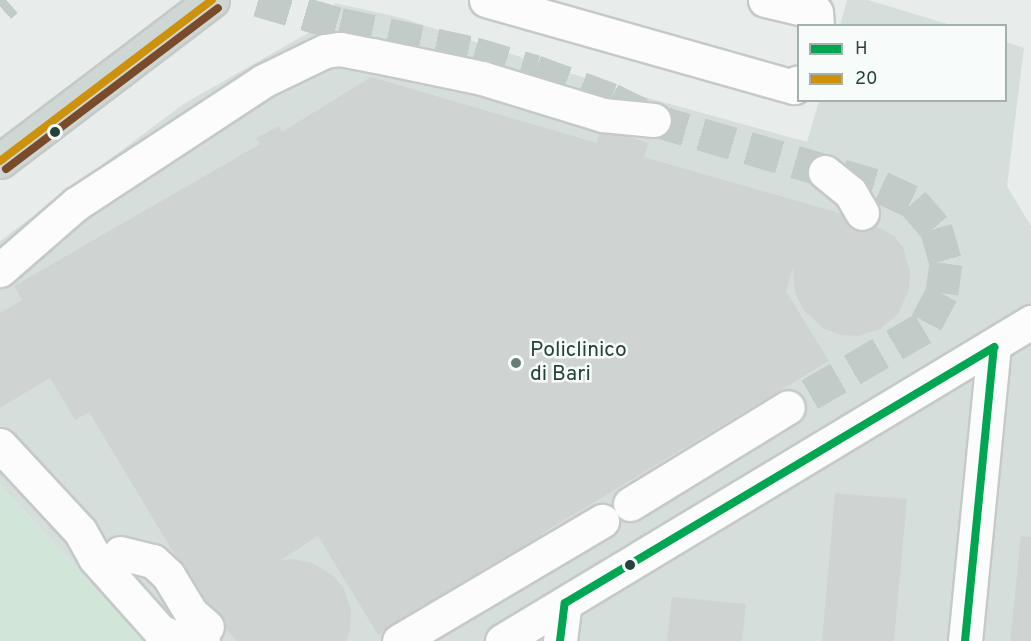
<!DOCTYPE html>
<style>
body{margin:0}
#map{position:relative;width:1031px;height:641px;overflow:hidden;background:#e8edeb;font-family:Overpass,sans-serif}
div>[style]{position:absolute}
.built>*{inset:0;background:#d6dedb}
.green>*{inset:0;background:#d1e6d8}
.building>*{inset:0;background:#cfd4d2}
.minor-tunnel>*{height:33px;margin-top:-16.5px;transform-origin:0;background:repeating-linear-gradient(90deg,#c1cbc8 0 33px,transparent 0 49px)}
.roads{filter:drop-shadow(2px 0 #c5cac8) drop-shadow(-2px 0 #c5cac8) drop-shadow(0 2px #c5cac8) drop-shadow(0 -2px #c5cac8)}
.minor>*{height:33px;margin:-16.5px;padding:0 16.5px;transform-origin:16.5px;border-radius:16.5px;background:#fcfcfc}
.major>*{height:33px;margin:-16.5px;padding:0 16.5px;transform-origin:16.5px;border-radius:16.5px;background:#cfd7d5}
.bus-1>*{height:8px;margin:-4px;padding:0 4px;transform-origin:4px;border-radius:4px;background:#00a651}
.bus-2>*{height:8px;margin:-4px;padding:0 4px;transform-origin:4px;border-radius:4px;background:#cd920c}
.bus-3>*{height:8px;margin:-4px;padding:0 4px;transform-origin:4px;border-radius:4px;background:#7a4b2a}
.dots>*{width:16px;height:16px;translate:-50% -50%;box-sizing:border-box;border:3px solid #f7fbf9;border-radius:50%}
span{translate:-50% -50%;white-space:nowrap;text-align:center;line-height:1.15;-webkit-text-stroke:5px #f7fbf9;paint-order:stroke}
.poi-label{font-size:21px;color:#24423a}
.left{translate:0 -50%;text-align:left}
.legend{position:absolute;left:797px;top:24px;width:210px;height:78px;box-sizing:border-box;background:#f7fbf9;border:2px solid #a3b1ad;margin:0;padding:8px 10px;list-style:none;font-size:18px;color:#24423a}
.legend li{display:flex;align-items:center;gap:12px;height:30px}
.legend b{width:30px;border:2px solid #a3b1ad}
</style>
<div id="map">
<div class="built">
<div style="clip-path:polygon(847px 0,868px 0,951px 25px,840px 25px)"></div>
<div style="clip-path:polygon(335px 3px,402px 18px,634px 94px,807px 142px,819px 101px,1006px 100px,1006px 42px,1024px 48px,1007px 186px,1031px 226px,1031px 641px,144px 641px,0 485px,0 241px,185px 103px,310px 32px,321px 33px)"></div>
</div>
<div class="green">
<div style="clip-path:polygon(0 485px,144px 641px,0 641px)"></div>
</div>
<div class="building">
<div style="clip-path:polygon(371px 77px,597px 143px,600px 128px,649px 143px,644px 157px,867px 221px,894px 236px,903px 247px,910px 272px,909px 290px,898px 314px,880px 329px,858px 336px,841px 335px,822px 328px,803px 309px,795px 293px,793px 268px,786px 291px,829px 361px,541px 534px,545px 539px,507px 562px,504px 557px,378px 635px,318px 536px,281px 560px,294px 559px,313px 563px,334px 576px,344px 589px,351px 610px,350px 631px,346px 641px,237px 641px,205px 605px,89px 412px,75px 420px,50px 378px,0 408px,0 313px,22px 300px,14px 286px,260px 144px,256px 138px,279px 126px,282px 132px)"></div>
<div style="clip-path:polygon(835px 493px,907px 499px,894px 641px,822px 641px)"></div>
<div style="clip-path:polygon(1021px 536px,1031px 537px,1031px 641px,1010px 641px)"></div>
<div style="clip-path:polygon(672px 597px,746px 604px,742px 641px,667px 641px)"></div>
</div>
<div class="minor-tunnel">
<div style="left:258px;top:0;width:85px;rotate:16.3deg"></div>
<div style="left:340px;top:24px;width:137px;rotate:12.2deg"></div>
<div style="left:474px;top:53px;width:64px;rotate:16.4deg"></div>
<div style="left:535px;top:71px;width:81px;rotate:20.2deg"></div>
<div style="left:611px;top:99px;width:48px;rotate:26deg"></div>
<div style="left:654px;top:120px;width:237px;rotate:16.4deg"></div>
<div style="left:881px;top:187px;width:35px;rotate:25deg"></div>
<div style="left:913px;top:202px;width:35px;rotate:49deg"></div>
<div style="left:936px;top:228px;width:36px;rotate:74deg"></div>
<div style="left:946px;top:263px;width:30px;rotate:98deg"></div>
<div style="left:942px;top:293px;width:40px;rotate:118deg"></div>
<div style="left:923px;top:328px;width:156px;rotate:149.7deg"></div>
<div style="left:0;top:6px;width:9px;rotate:-41deg"></div>
</div>
<div class="roads">
<div class="minor">
<div style="left:486px;top:0;width:320px;rotate:15.8deg"></div>
<div style="left:794px;top:87px;width:6px;rotate:-51deg"></div>
<div style="left:765px;top:0;width:52px;rotate:13.2deg"></div>
<div style="left:816px;top:12px;width:14px;rotate:86deg"></div>
<div style="left:825px;top:172px;width:32px;rotate:39deg"></div>
<div style="left:850px;top:192px;width:24px;rotate:60deg"></div>
<div style="left:0;top:270px;width:101px;rotate:-41deg"></div>
<div style="left:76px;top:204px;width:224px;rotate:-33.3deg"></div>
<div style="left:263px;top:81px;width:69px;rotate:-25.8deg"></div>
<div style="left:325px;top:51px;width:15px;rotate:-8deg"></div>
<div style="left:340px;top:49px;width:33px;rotate:11deg"></div>
<div style="left:372px;top:55px;width:112px;rotate:11.8deg"></div>
<div style="left:482px;top:78px;width:127px;rotate:17deg"></div>
<div style="left:603px;top:115px;width:51px;rotate:5.6deg"></div>
<div style="left:0;top:445px;width:117px;rotate:47.1deg"></div>
<div style="left:80px;top:531px;width:31px;rotate:61deg"></div>
<div style="left:95px;top:558px;width:98px;rotate:48.3deg"></div>
<div style="left:160px;top:631px;width:17px;rotate:24deg"></div>
<div style="left:176px;top:638px;width:27px;rotate:4deg"></div>
<div style="left:630px;top:504px;width:185px;rotate:-31.5deg"></div>
<div style="left:120px;top:553px;width:34px;rotate:14deg"></div>
<div style="left:153px;top:561px;width:21px;rotate:43deg"></div>
<div style="left:168px;top:575px;width:44px;rotate:58.8deg"></div>
<div style="left:191px;top:613px;width:21px;rotate:41deg"></div>
<div style="left:399px;top:641px;width:236px;rotate:-30.6deg"></div>
<div style="left:502px;top:641px;width:618px;rotate:-31.09deg"></div>
<div style="left:560px;top:641px;width:38px;rotate:-83deg"></div>
<div style="left:965px;top:641px;width:295px;rotate:-84.4deg"></div>
</div>
<div class="major">
<div style="left:0;top:161px;width:266px;rotate:-37.2deg"></div>
</div>
</div>
<div class="bus-1">
<div style="left:560px;top:641px;width:38px;rotate:-83deg"></div>
<div style="left:565px;top:603px;width:500px;rotate:-30.8deg"></div>
<div style="left:965px;top:641px;width:295px;rotate:-84.4deg"></div>
</div>
<div class="bus-2">
<div style="left:0;top:161px;width:266px;rotate:-37.2deg"></div>
</div>
<div class="bus-3">
<div style="left:6px;top:169px;width:266px;rotate:-37.2deg"></div>
</div>
<div class="dots">
<div style="left:55px;top:132px;background:#24423a"></div>
<div style="left:516px;top:363px;background:#697e78"></div>
<div style="left:630px;top:565px;background:#24423a"></div>
</div>
<div class="poi-label">
<span class="left" style="left:530px;top:363px">Policlinico<br>di Bari</span>
</div>
<ul class="legend">
<li><b style="height:8px;background:#00a651"></b>H</li>
<li><b style="height:8px;background:#cd920c"></b>20</li>
</ul>
</div>
